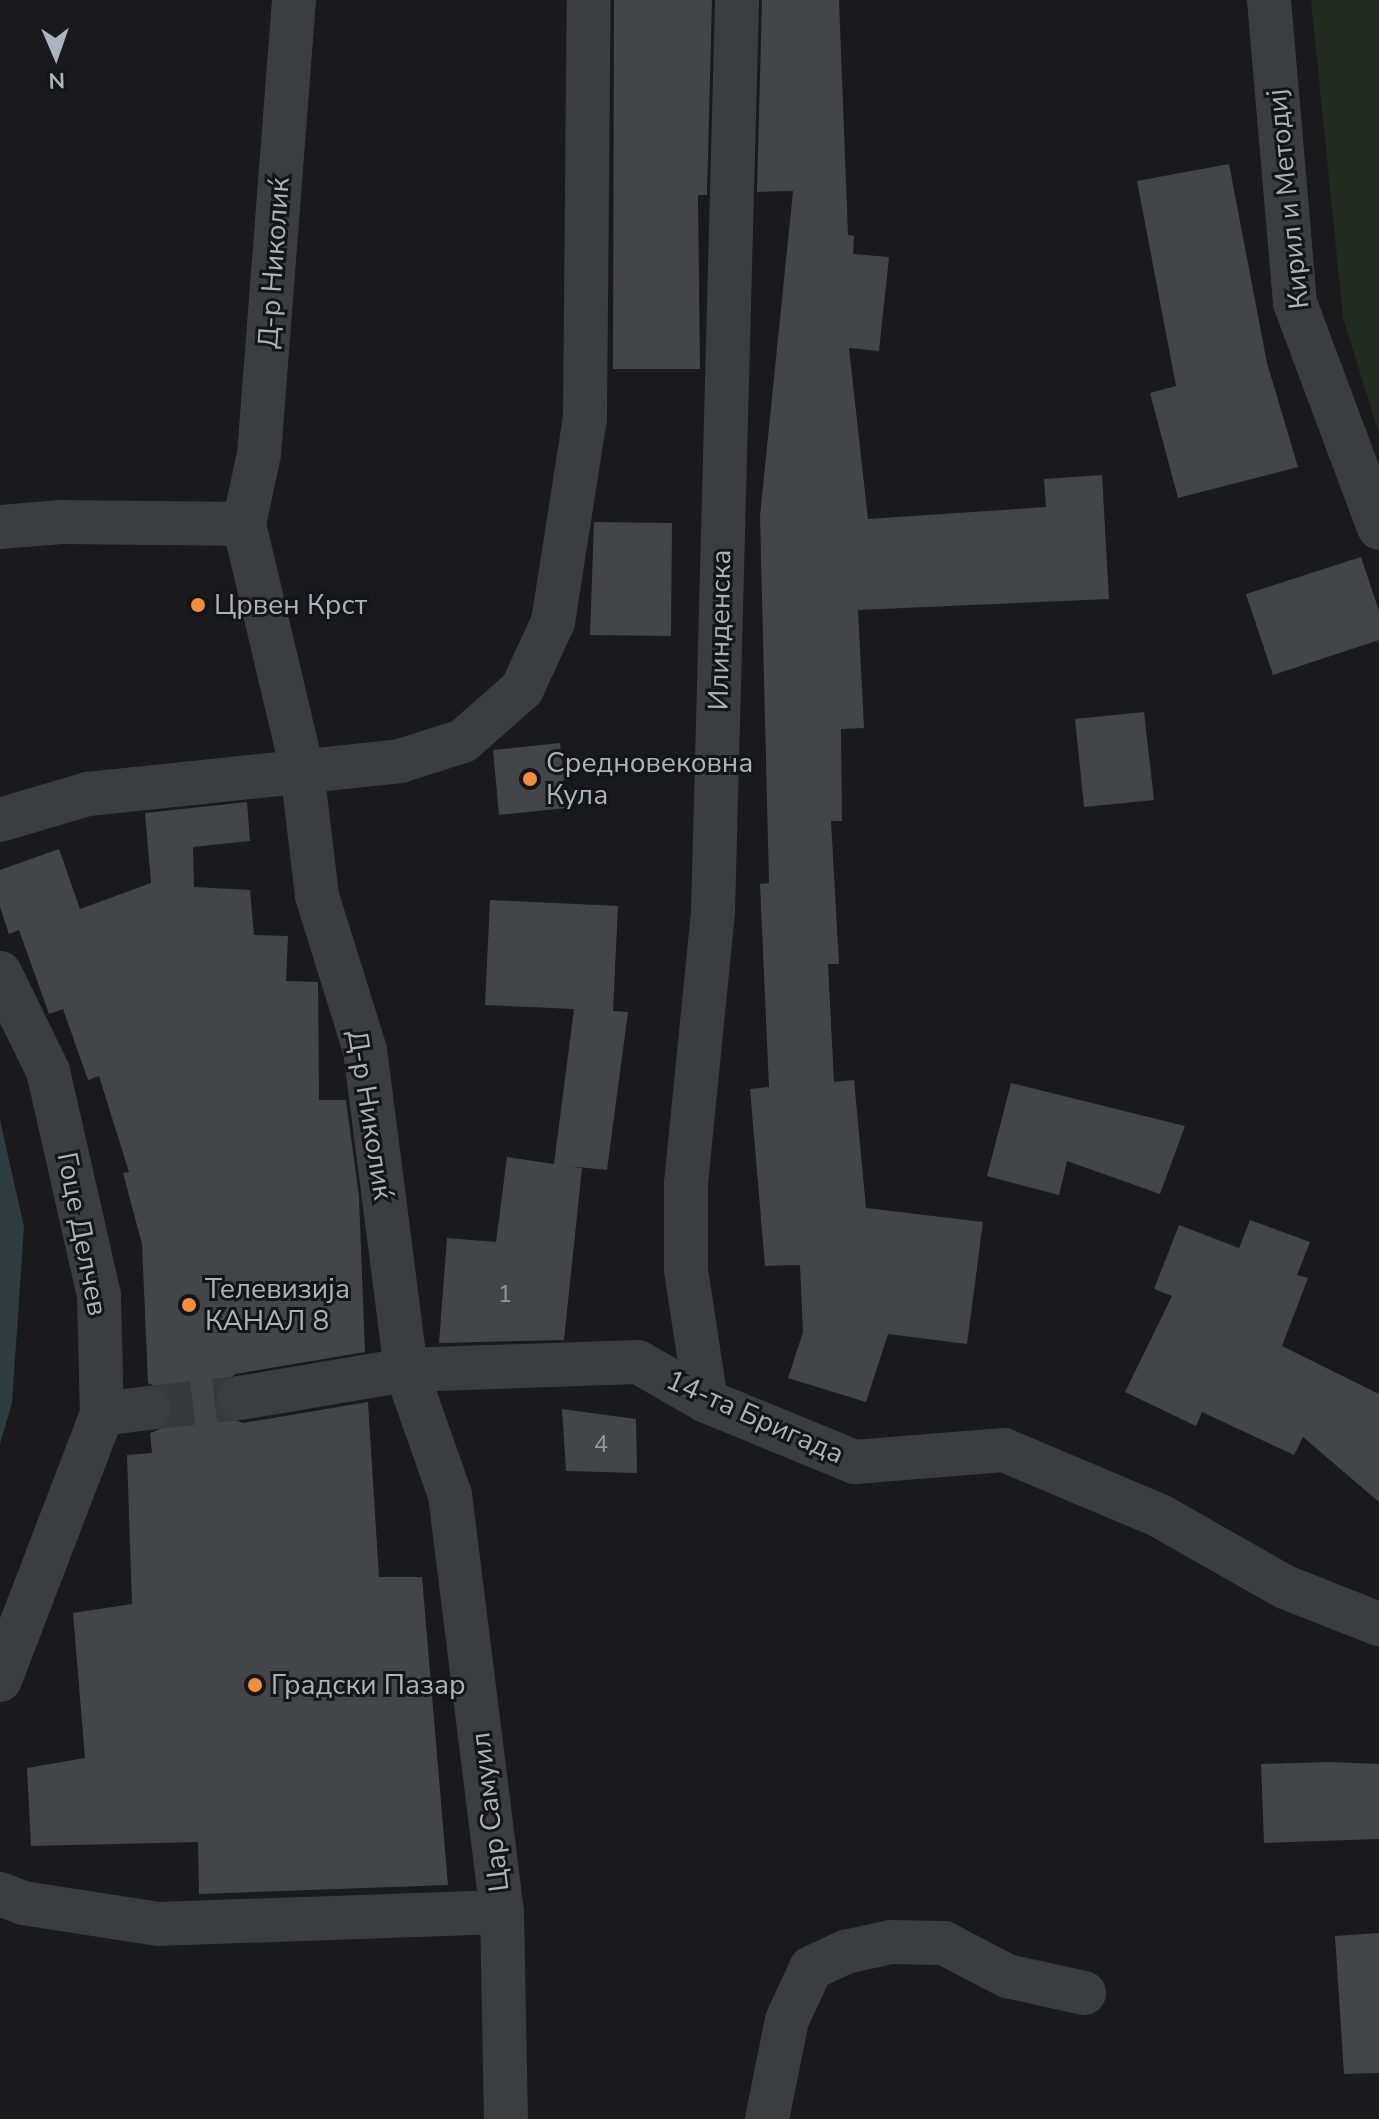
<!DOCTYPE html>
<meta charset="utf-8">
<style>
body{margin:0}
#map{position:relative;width:1379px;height:2119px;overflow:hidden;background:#1a1a1c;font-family:"Nunito Sans",sans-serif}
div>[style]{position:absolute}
.green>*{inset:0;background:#222a21}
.water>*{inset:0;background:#2f3c40}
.building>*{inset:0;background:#444549}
.street-tunnel>*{height:44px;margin-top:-22px;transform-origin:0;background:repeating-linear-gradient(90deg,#37393c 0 44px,transparent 0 66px)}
.street>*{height:44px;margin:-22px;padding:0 22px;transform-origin:22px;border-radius:22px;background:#3b3d41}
.dots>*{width:22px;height:22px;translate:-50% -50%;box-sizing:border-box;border:4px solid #151517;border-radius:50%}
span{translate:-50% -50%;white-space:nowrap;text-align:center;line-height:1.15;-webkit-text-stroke:6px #151517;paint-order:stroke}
.number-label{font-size:24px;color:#92989e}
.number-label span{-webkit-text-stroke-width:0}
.street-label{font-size:28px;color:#acb4bb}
.poi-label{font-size:28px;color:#acb4bb}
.left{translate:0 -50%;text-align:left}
.north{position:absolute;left:16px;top:16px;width:80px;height:80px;-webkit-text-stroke:6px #151517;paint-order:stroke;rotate:178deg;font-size:22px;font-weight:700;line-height:32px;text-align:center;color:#acb4bb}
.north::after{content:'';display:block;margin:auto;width:28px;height:36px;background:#acb4bb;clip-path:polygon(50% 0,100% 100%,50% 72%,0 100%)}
</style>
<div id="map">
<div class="green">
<div style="clip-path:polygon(1311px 0,1379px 0,1379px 434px,1343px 318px)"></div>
</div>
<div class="water">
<div style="clip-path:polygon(0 1120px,24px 1227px,12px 1403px,0 1444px)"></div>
</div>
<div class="building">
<div style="clip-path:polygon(614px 0,712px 0,707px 195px,698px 195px,700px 369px,613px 369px)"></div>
<div style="clip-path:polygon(762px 0,839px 0,848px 235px,854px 236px,853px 254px,889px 257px,879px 351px,849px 348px,868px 519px,1046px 507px,1044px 479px,1102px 475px,1109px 599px,858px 610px,864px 728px,841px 729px,842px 821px,831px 821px,839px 964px,828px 964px,834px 1082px,854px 1080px,866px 1208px,983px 1222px,967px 1344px,888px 1334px,866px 1402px,788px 1378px,803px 1332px,800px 1265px,765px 1266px,750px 1089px,769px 1087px,760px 884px,769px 883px,760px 516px,793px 191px,757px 192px)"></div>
<div style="clip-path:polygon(1229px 164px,1267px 363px,1298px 467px,1178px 498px,1150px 393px,1176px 386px,1137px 181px)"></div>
<div style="clip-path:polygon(594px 522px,672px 523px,671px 636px,590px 635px)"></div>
<div style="clip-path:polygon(1361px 557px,1379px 611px,1379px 640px,1273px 675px,1246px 594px)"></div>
<div style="clip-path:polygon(1144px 712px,1154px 800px,1084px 807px,1075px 719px)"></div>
<div style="clip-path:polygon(560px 743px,567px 808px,499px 815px,493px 750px)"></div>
<div style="clip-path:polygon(247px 802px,250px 841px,193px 847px,194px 887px,250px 890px,254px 935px,288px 936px,286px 981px,318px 982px,319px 1100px,346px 1100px,359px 1197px,365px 1352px,235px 1374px,217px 1389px,216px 1403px,221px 1414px,243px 1423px,368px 1402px,379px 1577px,422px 1577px,448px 1885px,199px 1894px,198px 1842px,31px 1846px,27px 1768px,85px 1758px,73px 1613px,132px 1604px,127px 1455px,152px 1453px,150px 1433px,165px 1427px,174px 1406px,168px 1392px,148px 1383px,142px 1244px,123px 1173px,129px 1172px,99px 1076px,88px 1080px,63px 1009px,49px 1014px,19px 930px,9px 934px,0 907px,0 870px,59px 849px,80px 909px,151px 883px,145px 813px)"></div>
<div style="clip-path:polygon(490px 900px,618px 906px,613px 1011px,597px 1010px,628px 1012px,607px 1170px,568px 1166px,582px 1168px,564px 1340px,439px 1343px,447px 1238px,496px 1242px,507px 1157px,554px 1164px,574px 1009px,485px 1005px)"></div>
<div style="clip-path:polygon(1011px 1083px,1185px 1126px,1160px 1194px,1067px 1161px,1059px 1195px,987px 1176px)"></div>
<div style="clip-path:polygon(1250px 1220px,1310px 1242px,1297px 1275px,1308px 1278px,1282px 1346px,1379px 1394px,1379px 1502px,1303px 1437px,1294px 1455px,1202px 1412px,1196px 1426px,1125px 1392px,1172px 1296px,1154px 1289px,1179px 1225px,1239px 1248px)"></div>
<div style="clip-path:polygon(562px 1409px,636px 1419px,637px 1473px,566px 1471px)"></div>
<div style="clip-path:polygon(1330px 1762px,1379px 1764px,1379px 1839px,1264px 1843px,1261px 1764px)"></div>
<div style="clip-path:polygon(1379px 1933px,1379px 2073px,1344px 2074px,1335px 1936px)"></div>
</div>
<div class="street-tunnel">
<div style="left:149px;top:1408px;width:92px;rotate:-6.3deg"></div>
</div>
<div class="street">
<div style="left:294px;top:0;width:455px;rotate:94.4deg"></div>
<div style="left:259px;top:454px;width:72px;rotate:102.1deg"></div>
<div style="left:244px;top:524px;width:253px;rotate:76.7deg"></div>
<div style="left:302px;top:770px;width:127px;rotate:83.2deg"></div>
<div style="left:317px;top:896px;width:161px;rotate:72.7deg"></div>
<div style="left:365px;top:1050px;width:323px;rotate:82.7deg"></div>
<div style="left:406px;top:1370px;width:133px;rotate:70.6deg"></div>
<div style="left:450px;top:1495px;width:420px;rotate:82.9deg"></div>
<div style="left:502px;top:1912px;width:207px;rotate:88.9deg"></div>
<div style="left:1269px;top:0;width:304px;rotate:85.1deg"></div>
<div style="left:1295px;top:303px;width:240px;rotate:69.5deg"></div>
<div style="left:0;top:527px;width:61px;rotate:-4.7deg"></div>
<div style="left:61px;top:522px;width:183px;rotate:0.6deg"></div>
<div style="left:0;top:820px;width:92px;rotate:-16.5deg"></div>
<div style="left:88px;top:794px;width:314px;rotate:-6deg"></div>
<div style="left:400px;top:761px;width:66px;rotate:-17.6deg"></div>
<div style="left:463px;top:741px;width:79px;rotate:-41.4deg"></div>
<div style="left:522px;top:689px;width:74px;rotate:-65.2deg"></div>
<div style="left:553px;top:622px;width:206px;rotate:-81.1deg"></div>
<div style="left:585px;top:418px;width:418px;rotate:-89.5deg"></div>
<div style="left:0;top:973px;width:109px;rotate:63.9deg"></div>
<div style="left:48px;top:1071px;width:230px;rotate:77.2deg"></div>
<div style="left:99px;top:1295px;width:119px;rotate:88.6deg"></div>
<div style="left:102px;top:1414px;width:285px;rotate:111deg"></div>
<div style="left:240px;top:1398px;width:168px;rotate:-9.6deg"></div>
<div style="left:406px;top:1370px;width:232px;rotate:-2deg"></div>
<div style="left:638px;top:1362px;width:78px;rotate:29.8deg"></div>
<div style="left:706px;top:1401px;width:161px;rotate:22.3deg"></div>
<div style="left:855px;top:1462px;width:149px;rotate:-4.6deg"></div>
<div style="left:1004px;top:1450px;width:169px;rotate:22.9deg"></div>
<div style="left:1160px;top:1516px;width:144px;rotate:29.6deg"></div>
<div style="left:1285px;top:1587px;width:101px;rotate:21.5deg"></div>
<div style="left:706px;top:1401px;width:133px;rotate:-98.7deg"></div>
<div style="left:686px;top:1270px;width:87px;rotate:-90deg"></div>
<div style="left:686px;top:1183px;width:272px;rotate:-84.3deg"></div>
<div style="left:713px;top:912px;width:912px;rotate:-88.49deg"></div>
<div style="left:102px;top:1414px;width:47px;rotate:-7.3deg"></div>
<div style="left:0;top:1894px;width:25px;rotate:21deg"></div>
<div style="left:23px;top:1903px;width:137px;rotate:8.8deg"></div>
<div style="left:158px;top:1924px;width:344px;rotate:-2deg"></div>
<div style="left:767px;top:2119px;width:101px;rotate:-78.6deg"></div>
<div style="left:787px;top:2020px;width:57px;rotate:-65.2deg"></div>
<div style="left:811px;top:1968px;width:38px;rotate:-25deg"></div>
<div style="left:845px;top:1952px;width:47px;rotate:-12.3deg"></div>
<div style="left:891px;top:1942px;width:53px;rotate:1.1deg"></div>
<div style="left:944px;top:1943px;width:71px;rotate:27.6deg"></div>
<div style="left:1007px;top:1976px;width:79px;rotate:12.4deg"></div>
</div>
<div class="dots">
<div style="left:198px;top:605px;background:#ef8e3e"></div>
<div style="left:530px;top:779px;background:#ef8e3e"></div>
<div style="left:189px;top:1305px;background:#ef8e3e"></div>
<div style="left:255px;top:1685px;background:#ef8e3e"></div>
</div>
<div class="number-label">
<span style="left:505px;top:1295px">1</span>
<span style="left:601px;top:1445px">4</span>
</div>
<div class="street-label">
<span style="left:1288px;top:199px;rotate:-96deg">Кирил и Методиј</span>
<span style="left:274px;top:263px;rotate:-86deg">Д-р Николиќ</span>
<span style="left:720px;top:630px;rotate:-89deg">Илинденска</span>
<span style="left:370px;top:1115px;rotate:81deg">Д-р Николиќ</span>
<span style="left:82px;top:1234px;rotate:79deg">Гоце Делчев</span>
<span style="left:755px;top:1417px;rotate:24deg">14-та Бригада</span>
<span style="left:490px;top:1812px;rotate:-97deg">Цар Самуил</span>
</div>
<div class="poi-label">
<span class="left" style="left:214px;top:605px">Црвен Крст</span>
<span class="left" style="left:546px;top:779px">Средновековна<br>Кула</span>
<span class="left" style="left:205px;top:1305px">Телевизија<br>КАНАЛ 8</span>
<span class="left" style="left:271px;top:1685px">Градски Пазар</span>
</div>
<div class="north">N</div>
</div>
